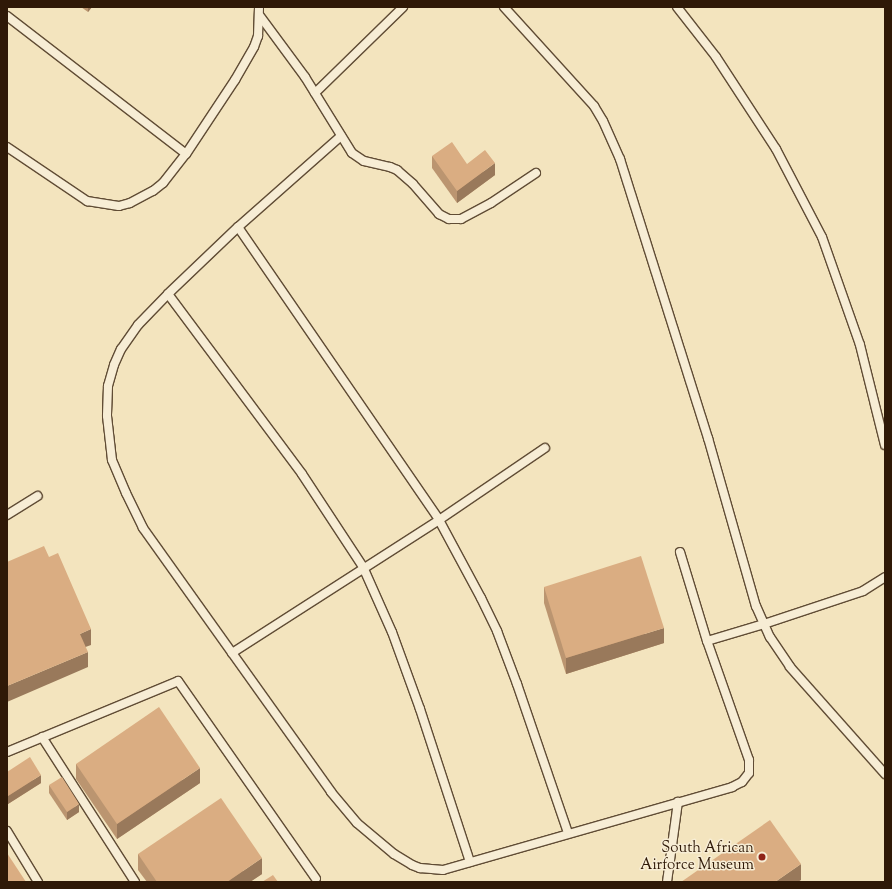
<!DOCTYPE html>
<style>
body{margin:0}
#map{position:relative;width:892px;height:889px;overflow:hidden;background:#f3e4be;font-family:"Sorts Mill Goudy",serif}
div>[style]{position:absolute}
.roads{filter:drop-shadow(1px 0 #604c35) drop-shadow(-1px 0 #604c35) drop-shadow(0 1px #604c35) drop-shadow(0 -1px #604c35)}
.lane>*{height:8px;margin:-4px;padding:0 4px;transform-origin:4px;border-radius:4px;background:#f7edd5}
.wall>*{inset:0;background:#bb9570}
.shaded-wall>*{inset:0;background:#99795b}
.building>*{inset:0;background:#daad82}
.dots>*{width:11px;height:11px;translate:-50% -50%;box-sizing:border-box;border:2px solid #f7edd5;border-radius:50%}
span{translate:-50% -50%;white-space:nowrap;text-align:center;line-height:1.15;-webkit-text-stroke:3px #f7edd5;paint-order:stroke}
.poi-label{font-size:15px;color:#2f1907}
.right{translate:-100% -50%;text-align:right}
.frame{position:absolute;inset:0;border:8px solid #2f1907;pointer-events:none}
</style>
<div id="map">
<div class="roads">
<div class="lane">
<div style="left:504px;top:7px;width:134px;rotate:47.7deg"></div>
<div style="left:594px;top:106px;width:17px;rotate:59deg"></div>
<div style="left:603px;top:121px;width:42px;rotate:65.9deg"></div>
<div style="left:620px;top:159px;width:293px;rotate:72.5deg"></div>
<div style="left:708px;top:438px;width:175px;rotate:74.1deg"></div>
<div style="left:756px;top:606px;width:34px;rotate:66deg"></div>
<div style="left:770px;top:637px;width:36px;rotate:56deg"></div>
<div style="left:790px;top:667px;width:143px;rotate:48.4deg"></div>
<div style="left:677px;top:7px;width:63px;rotate:52deg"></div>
<div style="left:716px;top:57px;width:110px;rotate:56.9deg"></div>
<div style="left:776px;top:149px;width:99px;rotate:62.4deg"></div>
<div style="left:822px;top:237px;width:114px;rotate:70.6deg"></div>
<div style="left:860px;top:345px;width:103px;rotate:76deg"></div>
<div style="left:7px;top:16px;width:226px;rotate:37.6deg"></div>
<div style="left:260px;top:16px;width:76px;rotate:53.6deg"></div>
<div style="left:305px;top:77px;width:89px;rotate:58.3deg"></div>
<div style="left:352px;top:153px;width:14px;rotate:34deg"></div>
<div style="left:364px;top:161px;width:27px;rotate:13deg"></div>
<div style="left:390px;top:167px;width:8px;rotate:23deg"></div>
<div style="left:397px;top:170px;width:21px;rotate:41deg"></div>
<div style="left:413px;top:184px;width:40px;rotate:49deg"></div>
<div style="left:439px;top:214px;width:11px;rotate:27deg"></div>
<div style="left:449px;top:219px;width:12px"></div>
<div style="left:461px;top:219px;width:34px;rotate:-28deg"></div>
<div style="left:491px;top:203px;width:54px;rotate:-33.7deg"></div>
<div style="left:315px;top:93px;width:123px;rotate:-44.3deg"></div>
<div style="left:341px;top:136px;width:137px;rotate:138.5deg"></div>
<div style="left:238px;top:227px;width:97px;rotate:136.3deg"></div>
<div style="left:168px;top:294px;width:43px;rotate:134.1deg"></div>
<div style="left:138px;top:325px;width:29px;rotate:125deg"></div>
<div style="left:121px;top:349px;width:17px;rotate:114deg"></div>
<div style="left:114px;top:365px;width:22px;rotate:106deg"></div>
<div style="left:108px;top:386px;width:30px;rotate:92deg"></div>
<div style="left:107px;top:416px;width:44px;rotate:83.5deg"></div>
<div style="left:112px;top:460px;width:36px;rotate:67deg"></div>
<div style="left:126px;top:493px;width:39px;rotate:64deg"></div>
<div style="left:143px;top:528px;width:324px;rotate:54.5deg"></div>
<div style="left:331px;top:792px;width:40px;rotate:50deg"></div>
<div style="left:357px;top:823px;width:48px;rotate:40deg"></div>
<div style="left:394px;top:854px;width:21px;rotate:31deg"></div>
<div style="left:412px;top:865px;width:9px;rotate:21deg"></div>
<div style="left:420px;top:868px;width:23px;rotate:5deg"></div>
<div style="left:443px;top:870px;width:301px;rotate:-16deg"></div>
<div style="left:732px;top:787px;width:11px;rotate:-27deg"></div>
<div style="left:742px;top:782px;width:11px;rotate:-52deg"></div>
<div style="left:749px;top:773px;width:13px;rotate:-90deg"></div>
<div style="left:749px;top:760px;width:126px;rotate:-109.4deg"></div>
<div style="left:707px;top:641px;width:93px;rotate:-106.9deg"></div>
<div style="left:7px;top:147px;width:97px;rotate:34deg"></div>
<div style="left:87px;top:201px;width:32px;rotate:9deg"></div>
<div style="left:119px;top:206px;width:11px;rotate:-15deg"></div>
<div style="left:130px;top:203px;width:26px;rotate:-28deg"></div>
<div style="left:153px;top:191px;width:13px;rotate:-39deg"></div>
<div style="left:163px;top:183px;width:37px;rotate:-52deg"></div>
<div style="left:186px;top:154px;width:89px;rotate:-56.5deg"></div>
<div style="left:235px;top:80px;width:38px;rotate:-60deg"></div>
<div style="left:254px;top:47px;width:12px;rotate:-70deg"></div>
<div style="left:258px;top:36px;width:29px;rotate:-88deg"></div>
<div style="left:238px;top:227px;width:355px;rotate:55.5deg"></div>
<div style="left:439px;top:520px;width:89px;rotate:61.7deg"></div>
<div style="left:481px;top:598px;width:37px;rotate:64deg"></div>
<div style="left:497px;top:631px;width:57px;rotate:69.3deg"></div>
<div style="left:517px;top:684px;width:157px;rotate:71.1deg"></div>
<div style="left:168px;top:294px;width:224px;rotate:53.3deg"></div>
<div style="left:302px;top:474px;width:111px;rotate:56.7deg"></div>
<div style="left:363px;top:567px;width:71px;rotate:66deg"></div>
<div style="left:392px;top:632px;width:82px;rotate:70deg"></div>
<div style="left:420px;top:709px;width:161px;rotate:71.9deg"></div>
<div style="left:7px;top:515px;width:36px;rotate:-32deg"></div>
<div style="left:707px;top:641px;width:59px;rotate:-16.6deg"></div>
<div style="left:764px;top:624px;width:104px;rotate:-18.4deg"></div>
<div style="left:863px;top:591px;width:26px;rotate:-32deg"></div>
<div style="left:232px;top:653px;width:246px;rotate:-32.7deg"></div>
<div style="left:439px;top:520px;width:128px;rotate:-34.2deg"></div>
<div style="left:42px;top:737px;width:172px;rotate:57.3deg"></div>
<div style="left:7px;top:752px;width:185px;rotate:-22.5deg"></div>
<div style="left:178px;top:681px;width:241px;rotate:55.1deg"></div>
<div style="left:7px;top:831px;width:60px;rotate:58.7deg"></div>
<div style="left:667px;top:882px;width:81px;rotate:-82.2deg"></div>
</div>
</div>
<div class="wall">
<div style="clip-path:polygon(81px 7px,92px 7px,88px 12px)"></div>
<div style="clip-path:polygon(432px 156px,495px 175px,457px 203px,432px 168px)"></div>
<div style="clip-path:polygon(544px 587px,664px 643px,566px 674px,544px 603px)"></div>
<div style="clip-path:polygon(76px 764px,200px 783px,117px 839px,76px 779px)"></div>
<div style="clip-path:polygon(7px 772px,41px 783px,8px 804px,7px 802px)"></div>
<div style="clip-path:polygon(49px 785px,79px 812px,67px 820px,49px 793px)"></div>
<div style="clip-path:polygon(138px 854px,262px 874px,250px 882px,147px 882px,138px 870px)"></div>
</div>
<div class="shaded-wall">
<div style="clip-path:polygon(88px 7px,92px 7px,88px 12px)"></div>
<div style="clip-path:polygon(495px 163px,495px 175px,457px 203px,457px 191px)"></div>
<div style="clip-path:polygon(664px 628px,664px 643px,566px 674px,566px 658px)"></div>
<div style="clip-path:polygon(91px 629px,91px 645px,80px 649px,80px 634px)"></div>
<div style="clip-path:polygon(88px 652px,88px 667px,7px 702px,7px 686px)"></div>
<div style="clip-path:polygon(200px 768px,200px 783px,117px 839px,117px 824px)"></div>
<div style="clip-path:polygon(41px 775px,41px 783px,8px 804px,8px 796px)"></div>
<div style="clip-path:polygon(79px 804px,79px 812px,67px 820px,67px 812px)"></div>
<div style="clip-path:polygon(262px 858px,262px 874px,250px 882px,227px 882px)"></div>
<div style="clip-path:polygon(801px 864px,801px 880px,798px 882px,775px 882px)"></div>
</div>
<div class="building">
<div style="clip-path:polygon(452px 142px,467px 164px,485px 150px,495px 163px,457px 191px,432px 156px)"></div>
<div style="clip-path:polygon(44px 546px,49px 557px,58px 553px,91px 629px,80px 634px,88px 652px,7px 686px,7px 562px)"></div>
<div style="clip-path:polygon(641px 556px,664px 628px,566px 658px,544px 587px)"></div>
<div style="clip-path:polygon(159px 707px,200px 768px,117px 824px,76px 764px)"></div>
<div style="clip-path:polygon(30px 757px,41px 775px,8px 796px,7px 794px,7px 772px)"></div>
<div style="clip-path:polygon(62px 777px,79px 804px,67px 812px,49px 785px)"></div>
<div style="clip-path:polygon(221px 798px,262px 858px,227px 882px,157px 882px,138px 854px)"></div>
<div style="clip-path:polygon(770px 820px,801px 864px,775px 882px,681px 882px)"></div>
<div style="clip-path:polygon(7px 853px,26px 882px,7px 882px)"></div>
<div style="clip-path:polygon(273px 875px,278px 882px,262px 882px)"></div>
</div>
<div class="dots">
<div style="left:762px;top:857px;background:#8f2418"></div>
</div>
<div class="poi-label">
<span class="right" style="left:754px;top:857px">South African<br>Airforce Museum</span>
</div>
<div class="frame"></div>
</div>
